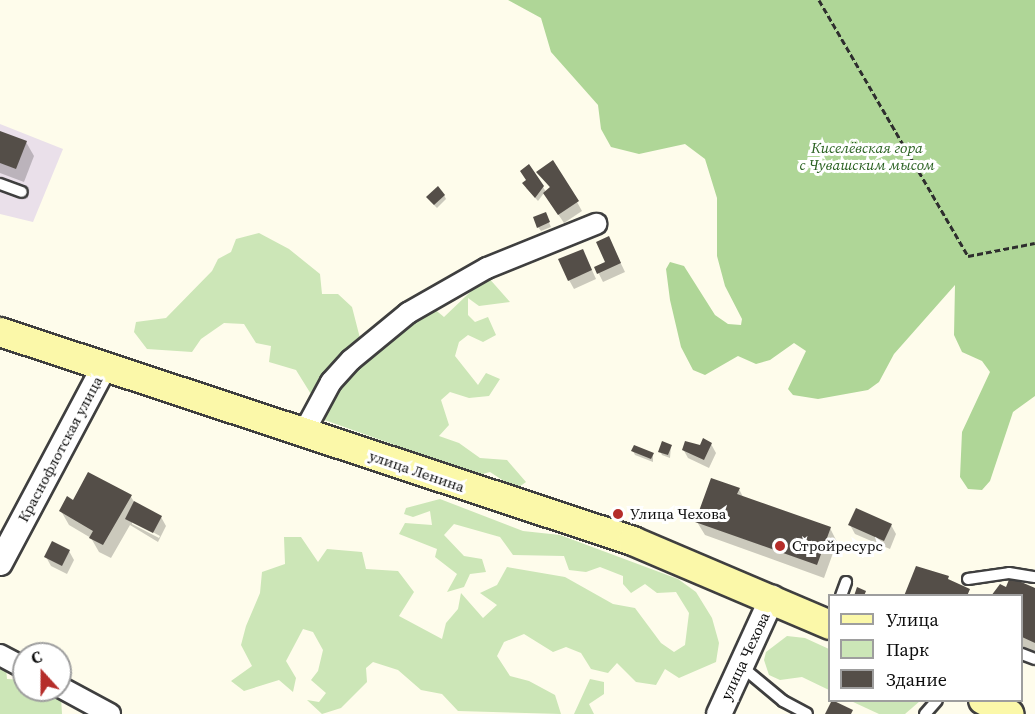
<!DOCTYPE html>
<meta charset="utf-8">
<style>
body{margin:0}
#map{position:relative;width:1035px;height:714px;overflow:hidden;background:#fefceb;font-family:"Source Serif 4",serif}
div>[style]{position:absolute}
.industrial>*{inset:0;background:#eae0ea}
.green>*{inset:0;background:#cce6b7}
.forest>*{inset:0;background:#afd697}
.shadow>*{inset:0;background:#0003}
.building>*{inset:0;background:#544e48}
.path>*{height:3px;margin-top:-1.5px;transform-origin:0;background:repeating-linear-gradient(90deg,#2e2e2e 0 6px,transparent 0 9px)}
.roads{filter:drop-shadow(2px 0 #3f3f3f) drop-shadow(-2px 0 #3f3f3f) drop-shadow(0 2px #3f3f3f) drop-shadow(0 -2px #3f3f3f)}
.service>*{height:10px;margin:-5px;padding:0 5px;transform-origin:5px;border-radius:5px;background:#fff}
.minor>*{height:20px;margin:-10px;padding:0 10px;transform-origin:10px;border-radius:10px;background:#fff}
.tertiary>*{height:24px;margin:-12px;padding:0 12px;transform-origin:12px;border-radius:12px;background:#fff}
.secondary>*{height:28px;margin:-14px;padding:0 14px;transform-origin:14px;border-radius:14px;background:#fbf8a9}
.dots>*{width:16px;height:16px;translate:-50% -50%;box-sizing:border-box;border:3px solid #fff;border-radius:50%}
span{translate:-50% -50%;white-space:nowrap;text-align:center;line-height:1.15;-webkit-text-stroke:6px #fff;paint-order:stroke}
.park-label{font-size:15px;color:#28601f;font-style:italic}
.street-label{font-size:15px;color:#0c0c0c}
.poi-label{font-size:15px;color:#0c0c0c}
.left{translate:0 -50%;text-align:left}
.legend{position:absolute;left:828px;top:594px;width:195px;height:108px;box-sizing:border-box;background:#fff;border:2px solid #9e9e9e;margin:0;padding:8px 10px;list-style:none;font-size:18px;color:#0c0c0c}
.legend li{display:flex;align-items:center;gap:12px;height:30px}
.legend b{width:30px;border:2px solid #9e9e9e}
.north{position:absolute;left:12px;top:642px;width:60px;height:60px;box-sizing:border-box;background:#fff;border:2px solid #9e9e9e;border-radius:50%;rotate:339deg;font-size:16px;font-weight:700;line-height:24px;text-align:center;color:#0c0c0c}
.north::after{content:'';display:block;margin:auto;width:21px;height:27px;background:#b52d2a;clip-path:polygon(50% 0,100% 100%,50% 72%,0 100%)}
</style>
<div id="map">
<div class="industrial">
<div style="clip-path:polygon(0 124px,63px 149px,33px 222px,0 214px)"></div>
</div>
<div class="green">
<div style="clip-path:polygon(259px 233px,289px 249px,320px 274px,322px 294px,338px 294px,352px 307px,361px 342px,314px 399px,296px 370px,269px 362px,271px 346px,256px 343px,244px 324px,224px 323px,201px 339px,192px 352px,147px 349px,134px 332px,136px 322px,166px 318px,212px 271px,218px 259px,231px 252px,236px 239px)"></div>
<div style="clip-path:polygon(487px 276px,510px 302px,479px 306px,468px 298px,468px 315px,475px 322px,488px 317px,496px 335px,483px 342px,468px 335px,459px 342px,455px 356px,478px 385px,486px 373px,500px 379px,489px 396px,469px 398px,450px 392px,441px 400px,449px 425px,439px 436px,459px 443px,480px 458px,507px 460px,526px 482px,516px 489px,490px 472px,479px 475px,319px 418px,341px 381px,381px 345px,432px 307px,444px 317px)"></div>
<div style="clip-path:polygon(440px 499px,523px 531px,560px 535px,678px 579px,696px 592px,712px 618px,719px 643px,716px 662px,679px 678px,665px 669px,656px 685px,636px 682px,617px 663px,608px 673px,591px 669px,581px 653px,566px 647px,553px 652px,524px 634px,504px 642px,497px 656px,510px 676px,529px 681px,555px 695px,561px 714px,458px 711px,442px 694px,421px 690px,398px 670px,373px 662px,366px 668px,367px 682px,341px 708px,322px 714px,307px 700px,319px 702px,326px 693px,311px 680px,318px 671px,323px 650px,313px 632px,303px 629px,286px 661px,296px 678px,293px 692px,279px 680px,244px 691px,231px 681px,252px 666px,241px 645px,246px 626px,260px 593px,262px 572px,285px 564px,284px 537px,301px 537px,318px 562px,327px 549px,362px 552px,366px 569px,398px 571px,414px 592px,399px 616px,442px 639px,446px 623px,458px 609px,461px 593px,483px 618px,497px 605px,480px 593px,497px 585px,507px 567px,565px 577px,613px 604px,635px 608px,661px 643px,674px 652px,685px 645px,689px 613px,676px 592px,657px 593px,645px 584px,631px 593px,623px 584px,623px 576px,600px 567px,586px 572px,569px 570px,564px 556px,513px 555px,500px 537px,454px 524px,444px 535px,464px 556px,482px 559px,486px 572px,470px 574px,464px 587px,447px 592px,457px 574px,435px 557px,437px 549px,399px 534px,405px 523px,432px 525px,430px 511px,413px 517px,404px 514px,406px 508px)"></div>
<div style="clip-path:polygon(787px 636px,805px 638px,829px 649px,829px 690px,802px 677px,780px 680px,769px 675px,764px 660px,766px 652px)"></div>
<div style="clip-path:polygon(0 664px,6px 667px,7px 679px,24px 680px,24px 690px,49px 690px,61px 697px,62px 714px,0 714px)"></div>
<div style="clip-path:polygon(590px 679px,604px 682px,604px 694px,589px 704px,594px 714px,574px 714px)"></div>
<div style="clip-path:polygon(851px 701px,920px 701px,905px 714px,879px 714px)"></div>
</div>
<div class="forest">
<div style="clip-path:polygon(508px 0,1035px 0,1035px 396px,1013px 412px,990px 481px,982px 490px,968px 489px,960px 477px,962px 432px,990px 372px,982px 361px,962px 352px,954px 335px,955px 285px,894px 354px,879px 382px,868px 390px,818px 399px,793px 395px,788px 389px,806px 351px,794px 343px,770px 360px,756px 364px,738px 356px,705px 375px,693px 370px,681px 347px,670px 300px,666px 269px,670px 262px,684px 266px,715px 315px,728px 324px,741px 325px,742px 319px,725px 286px,717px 256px,717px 198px,705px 159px,685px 144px,639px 154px,611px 147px,601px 129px,598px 105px,551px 52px,541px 18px)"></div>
</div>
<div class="shadow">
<div style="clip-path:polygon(0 133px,26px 142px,34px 156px,24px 182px,0 173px)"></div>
<div style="clip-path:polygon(538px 172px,577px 202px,582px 211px,564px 223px,544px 193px,538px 201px,526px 188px,543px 187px,546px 192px,551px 189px)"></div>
<div style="clip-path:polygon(444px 195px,446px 199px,437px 208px,430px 201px)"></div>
<div style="clip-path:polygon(547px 218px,551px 227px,541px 231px,538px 227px)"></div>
<div style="clip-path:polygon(613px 247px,625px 272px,603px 282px,596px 268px,607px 263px)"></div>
<div style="clip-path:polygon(587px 259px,596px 279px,574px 289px,569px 280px)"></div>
<div style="clip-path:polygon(711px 444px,716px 453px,709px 468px,688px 458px,683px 449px)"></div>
<div style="clip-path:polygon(671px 446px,670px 458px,662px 455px,660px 451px)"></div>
<div style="clip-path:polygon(633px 451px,653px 454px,653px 462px,635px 455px)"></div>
<div style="clip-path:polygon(739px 489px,743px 497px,830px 528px,837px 542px,824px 578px,705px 535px,697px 522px)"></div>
<div style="clip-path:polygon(evenodd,131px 497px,135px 503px,161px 517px,166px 526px,158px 542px,130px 525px,111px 558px,99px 552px,91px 538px,69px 525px,61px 511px,74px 502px,131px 497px,132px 521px,160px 536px,159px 538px,132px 524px,132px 521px)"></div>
<div style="clip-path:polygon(622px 513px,624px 517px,623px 521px,614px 515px)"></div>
<div style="clip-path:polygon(850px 525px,891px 525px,896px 534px,890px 549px,855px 534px)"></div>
<div style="clip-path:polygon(69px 551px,74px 560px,67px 574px,51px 566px,46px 557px)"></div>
<div style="clip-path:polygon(1007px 588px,1035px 589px,1035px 656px,1022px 650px,1022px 596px,993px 596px)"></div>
</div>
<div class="building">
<div style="clip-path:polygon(0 131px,27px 141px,16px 169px,0 163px)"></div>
<div style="clip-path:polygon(553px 160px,579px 201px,558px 215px,543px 193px,550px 187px,536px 172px)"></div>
<div style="clip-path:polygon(529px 164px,544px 186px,535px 198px,522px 183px,526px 180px,520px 171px)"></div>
<div style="clip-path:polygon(438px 186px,445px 195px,434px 205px,426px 197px)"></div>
<div style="clip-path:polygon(546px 212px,550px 222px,537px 228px,533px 217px)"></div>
<div style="clip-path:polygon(609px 236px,621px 263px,597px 274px,594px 267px,605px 262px,596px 242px)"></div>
<div style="clip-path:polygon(583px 249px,592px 270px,568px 281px,558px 259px)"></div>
<div style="clip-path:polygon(703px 438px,712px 443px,704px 460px,682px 450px,685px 441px,700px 445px)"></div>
<div style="clip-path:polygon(662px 441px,672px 445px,668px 455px,658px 452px)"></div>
<div style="clip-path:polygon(634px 445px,654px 453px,651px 459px,631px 451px)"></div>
<div style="clip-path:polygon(88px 472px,132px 495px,103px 545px,89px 538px,93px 531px,59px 511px,67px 496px,73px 500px)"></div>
<div style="clip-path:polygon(711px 478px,740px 488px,737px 494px,831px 527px,817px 565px,695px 522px)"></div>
<div style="clip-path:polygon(134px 501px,162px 516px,153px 533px,125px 519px)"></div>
<div style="clip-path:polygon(856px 508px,892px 524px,884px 541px,848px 525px)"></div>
<div style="clip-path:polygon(615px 509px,623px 512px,621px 518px,613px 515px)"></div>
<div style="clip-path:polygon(52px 541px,70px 550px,62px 566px,44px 557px)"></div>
<div style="clip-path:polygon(916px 566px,949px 576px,948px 579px,970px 589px,967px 596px,904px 596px)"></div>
<div style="clip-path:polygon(1010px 577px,1035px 588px,1035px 643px,1022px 637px,1022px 596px,991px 596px,1000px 584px,1006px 587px)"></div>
<div style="clip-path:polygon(857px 587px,866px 591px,864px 596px,854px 596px)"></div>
<div style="clip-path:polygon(832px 700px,853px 710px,851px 714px,825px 714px)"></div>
</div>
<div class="path">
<div style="left:819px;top:0;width:296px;rotate:59.8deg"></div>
<div style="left:968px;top:256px;width:68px;rotate:-11deg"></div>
</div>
<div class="roads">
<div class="service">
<div style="left:0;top:184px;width:23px;rotate:20deg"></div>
<div style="left:968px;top:579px;width:41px;rotate:-8.3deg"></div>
<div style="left:1009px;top:573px;width:26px;rotate:9deg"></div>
<div style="left:841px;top:596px;width:15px;rotate:-70deg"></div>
<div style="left:1022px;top:654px;width:14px;rotate:21deg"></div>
<div style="left:741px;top:666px;width:55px;rotate:39.8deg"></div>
<div style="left:783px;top:701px;width:27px;rotate:28deg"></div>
<div style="left:925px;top:714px;width:18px;rotate:-49deg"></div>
</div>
<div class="minor">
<div style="left:304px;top:432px;width:57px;rotate:-61.6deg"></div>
<div style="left:331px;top:382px;width:30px;rotate:-48deg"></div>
<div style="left:351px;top:360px;width:74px;rotate:-39.5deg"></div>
<div style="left:408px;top:313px;width:91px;rotate:-29.7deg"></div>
<div style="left:487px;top:268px;width:118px;rotate:-22deg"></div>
<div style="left:0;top:655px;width:27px;rotate:28deg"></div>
<div style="left:60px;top:687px;width:57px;rotate:28.4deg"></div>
</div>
<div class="tertiary">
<div style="left:0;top:563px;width:222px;rotate:-62deg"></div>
<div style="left:719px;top:714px;width:128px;rotate:-65.4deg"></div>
</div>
<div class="secondary">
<div style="left:0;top:332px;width:667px;rotate:18.27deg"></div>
<div style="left:633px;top:541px;width:214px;rotate:23.1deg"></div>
<div style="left:983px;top:700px;width:30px;rotate:28deg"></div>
</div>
</div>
<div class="dots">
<div style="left:618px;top:514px;background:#b52d2a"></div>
<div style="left:780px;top:546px;background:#b52d2a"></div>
</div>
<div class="park-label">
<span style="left:867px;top:156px">Киселёвская гора<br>с Чувашским мысом</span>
</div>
<div class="street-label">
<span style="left:60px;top:449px;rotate:-62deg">Краснофлотская улица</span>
<span style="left:417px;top:471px;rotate:19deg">улица Ленина</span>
<span style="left:745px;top:656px;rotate:-65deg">улица Чехова</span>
</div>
<div class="poi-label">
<span class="left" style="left:630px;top:514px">Улица Чехова</span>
<span class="left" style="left:792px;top:546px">Стройресурс</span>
</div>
<ul class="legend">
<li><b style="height:8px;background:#fbf8a9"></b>Улица</li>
<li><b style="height:16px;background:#cce6b7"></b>Парк</li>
<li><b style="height:16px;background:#544e48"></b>Здание</li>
</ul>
<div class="north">С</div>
</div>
